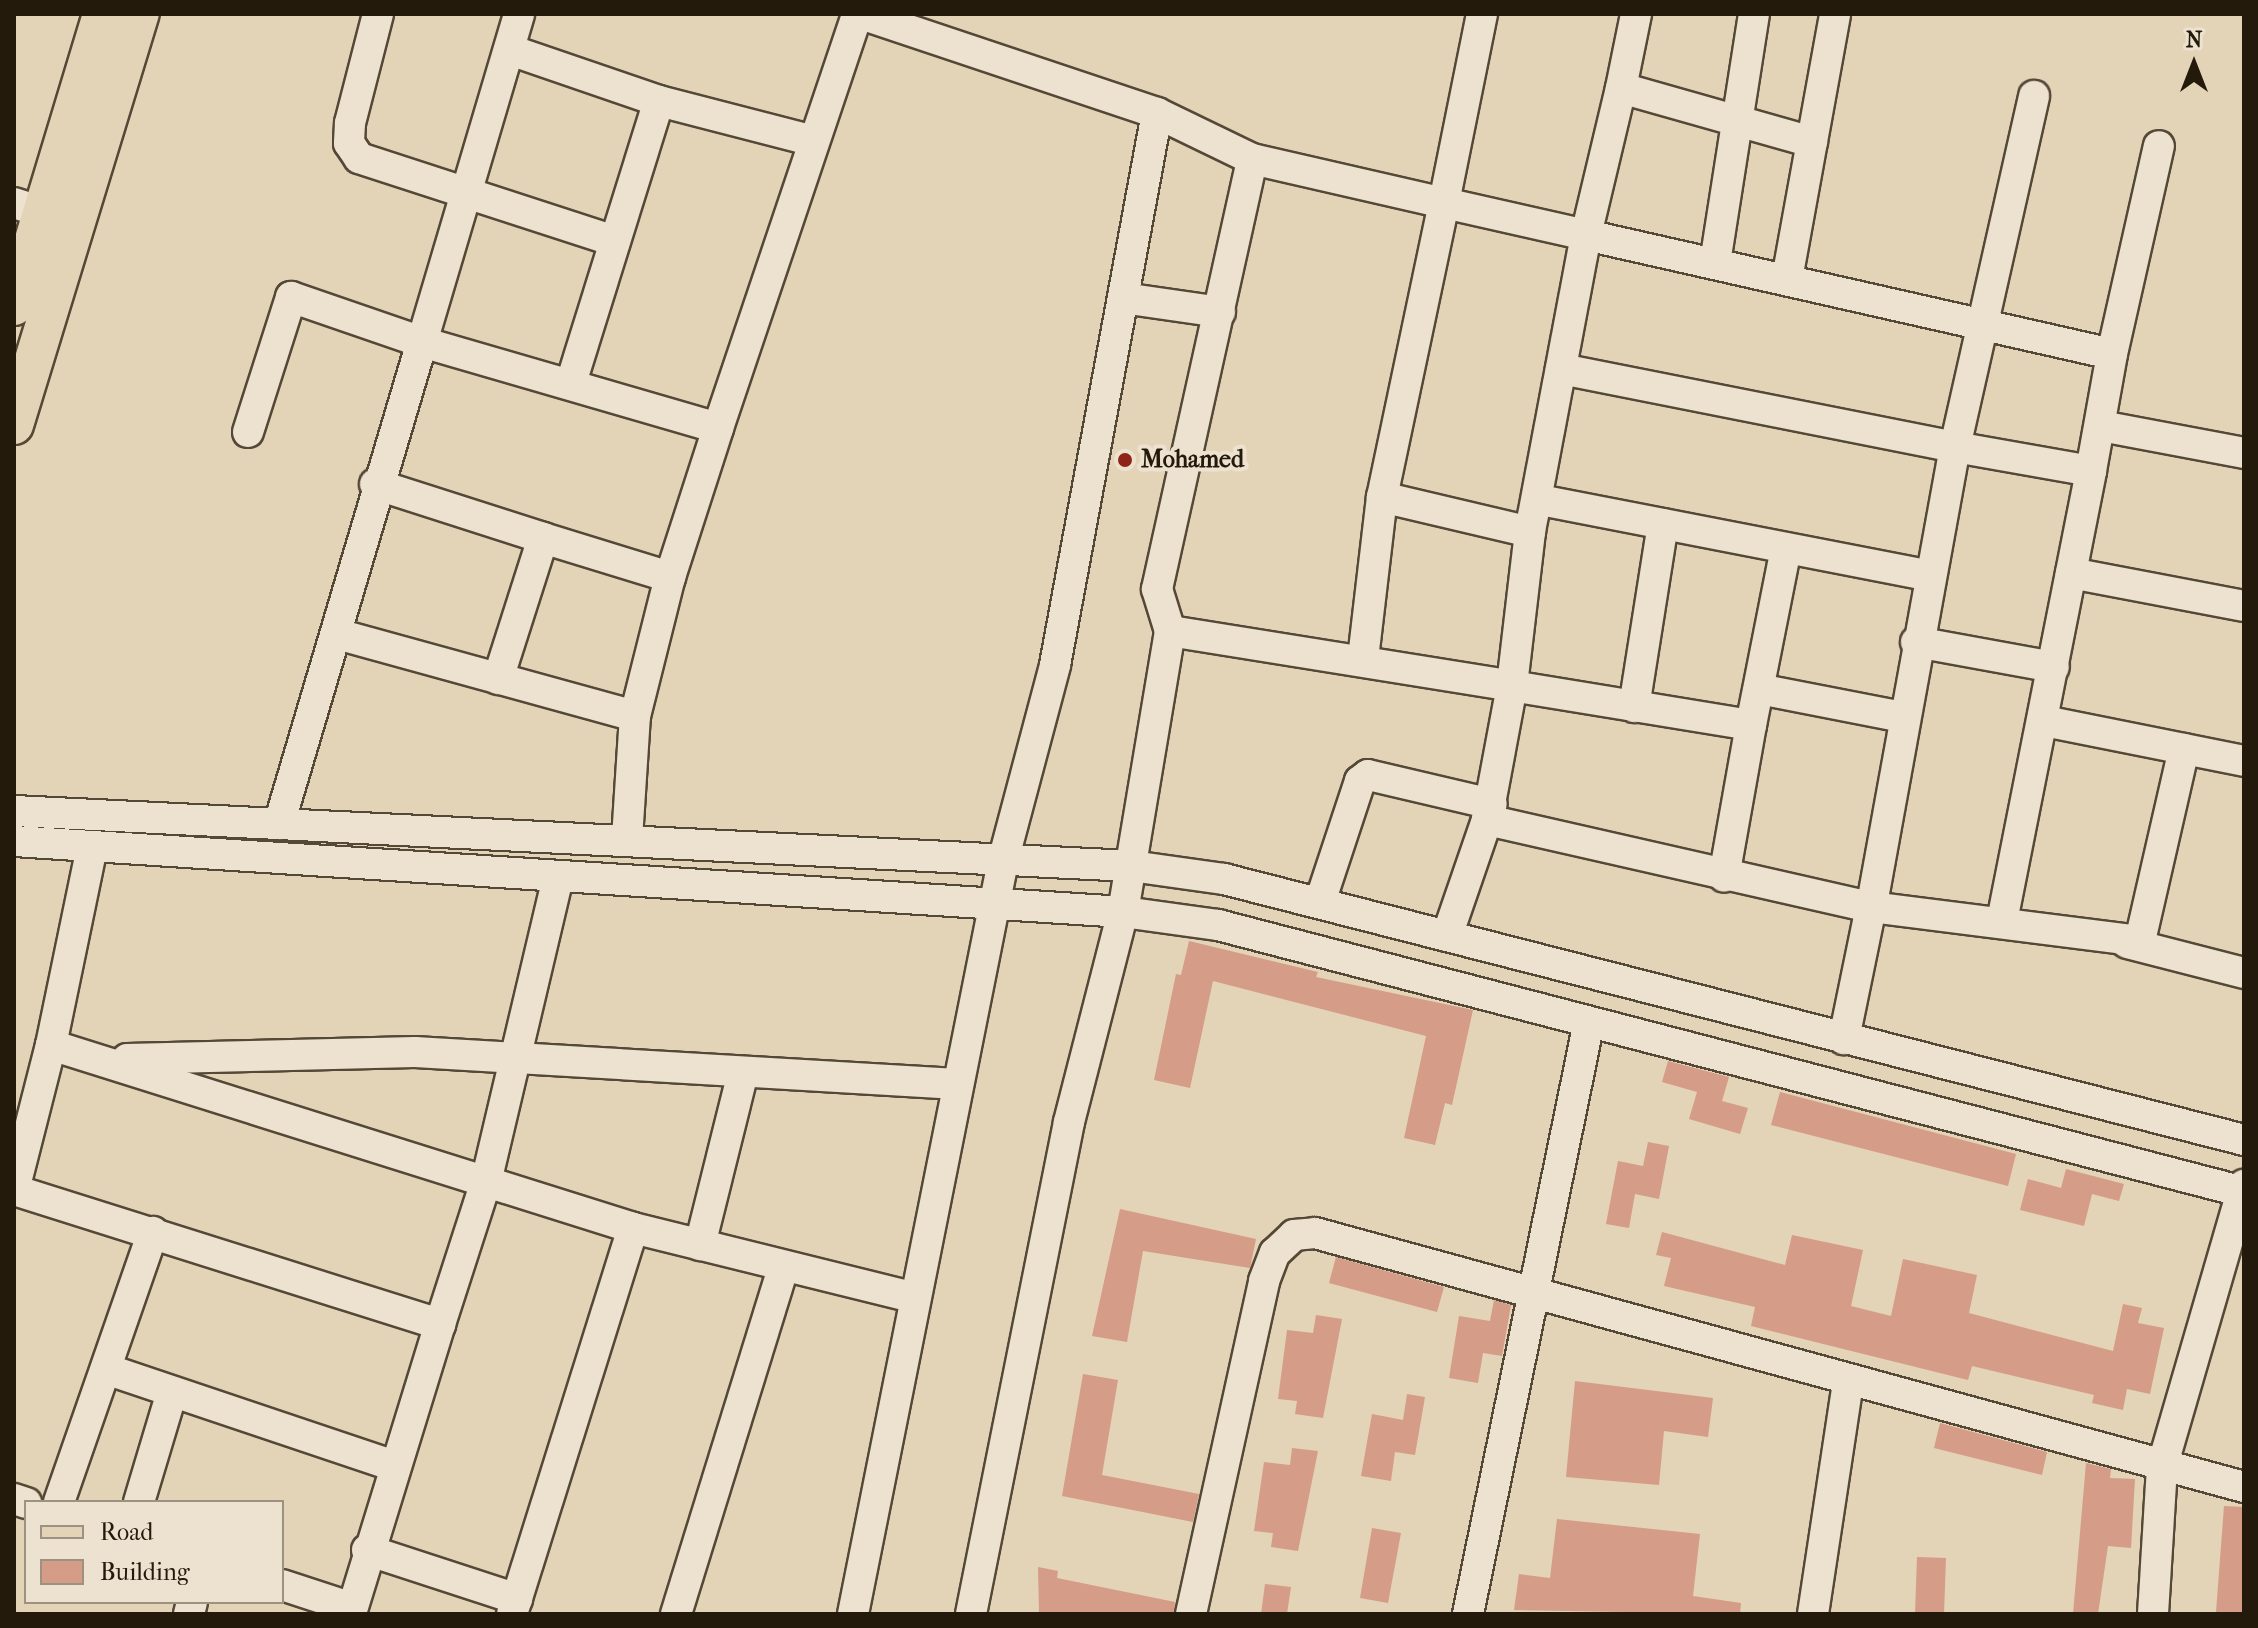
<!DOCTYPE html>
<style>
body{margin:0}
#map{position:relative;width:2258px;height:1628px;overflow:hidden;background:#e3d3b7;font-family:"IM FELL French Canon",serif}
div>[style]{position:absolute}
.building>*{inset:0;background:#d59c87}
.roads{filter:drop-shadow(2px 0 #544836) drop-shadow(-2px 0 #544836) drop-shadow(0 2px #544836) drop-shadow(0 -2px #544836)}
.minor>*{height:30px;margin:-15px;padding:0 15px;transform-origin:15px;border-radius:15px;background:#ede2d0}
.major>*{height:38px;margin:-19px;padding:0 19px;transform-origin:19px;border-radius:19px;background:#e3d3b7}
.dots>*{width:22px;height:22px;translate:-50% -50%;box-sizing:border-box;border:4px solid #ede2d0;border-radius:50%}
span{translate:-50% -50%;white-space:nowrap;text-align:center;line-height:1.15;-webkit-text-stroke:8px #ede2d0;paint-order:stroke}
.poi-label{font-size:24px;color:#241a0b;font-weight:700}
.left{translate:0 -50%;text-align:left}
.frame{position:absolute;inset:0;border:16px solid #241a0b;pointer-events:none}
.legend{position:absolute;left:24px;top:1500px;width:260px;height:104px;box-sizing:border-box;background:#ede2d0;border:2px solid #9d9281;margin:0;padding:10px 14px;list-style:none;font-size:24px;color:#241a0b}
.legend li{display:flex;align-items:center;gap:16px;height:40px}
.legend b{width:40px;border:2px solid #9d9281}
.north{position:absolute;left:2154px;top:24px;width:80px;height:80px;-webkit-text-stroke:6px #ede2d0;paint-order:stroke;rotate:0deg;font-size:22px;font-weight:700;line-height:32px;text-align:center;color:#241a0b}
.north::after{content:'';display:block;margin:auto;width:28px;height:36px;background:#241a0b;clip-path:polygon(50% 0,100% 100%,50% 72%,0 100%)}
</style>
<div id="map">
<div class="building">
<div style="clip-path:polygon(1189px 941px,1318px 972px,1316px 977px,1473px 1010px,1452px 1105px,1445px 1103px,1435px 1145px,1404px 1138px,1426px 1036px,1213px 981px,1190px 1088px,1154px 1080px,1176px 974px,1181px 975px)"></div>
<div style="clip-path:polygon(1668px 1061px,1729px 1077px,1722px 1101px,1748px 1108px,1740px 1134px,1689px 1119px,1697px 1092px,1662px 1082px)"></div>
<div style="clip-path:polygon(1780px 1092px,2016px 1154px,2008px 1186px,1771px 1125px)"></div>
<div style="clip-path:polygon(1648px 1142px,1669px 1146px,1659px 1199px,1635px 1194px,1629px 1228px,1606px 1224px,1618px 1161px,1643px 1166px)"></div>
<div style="clip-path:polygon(2066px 1169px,2124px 1184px,2119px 1201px,2092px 1194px,2084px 1226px,2020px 1210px,2028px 1179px,2061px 1188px)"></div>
<div style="clip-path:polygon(1120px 1209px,1256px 1239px,1250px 1268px,1143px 1251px,1127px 1342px,1092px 1336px)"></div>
<div style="clip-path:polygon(1662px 1232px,1785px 1265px,1792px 1235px,1863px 1250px,1851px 1306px,1891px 1316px,1903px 1259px,1977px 1275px,1969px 1313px,2113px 1351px,2123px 1304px,2142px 1308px,2138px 1323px,2164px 1328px,2150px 1394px,2127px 1389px,2123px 1410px,2092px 1403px,2094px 1395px,1972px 1366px,1968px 1380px,1751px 1326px,1755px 1307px,1664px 1286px,1671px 1258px,1656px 1255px)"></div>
<div style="clip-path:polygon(1336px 1257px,1444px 1287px,1437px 1312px,1329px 1283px)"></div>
<div style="clip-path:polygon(1494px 1300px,1511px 1305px,1502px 1356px,1483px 1353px,1478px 1383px,1449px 1378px,1459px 1316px,1490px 1321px)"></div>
<div style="clip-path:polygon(1316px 1315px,1342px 1319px,1323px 1418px,1295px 1414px,1297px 1401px,1278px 1399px,1287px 1330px,1313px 1333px)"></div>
<div style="clip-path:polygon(1083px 1374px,1118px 1380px,1102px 1475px,1199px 1494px,1193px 1522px,1062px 1496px)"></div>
<div style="clip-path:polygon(1575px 1381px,1713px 1398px,1708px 1437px,1664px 1431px,1659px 1485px,1566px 1477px)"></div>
<div style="clip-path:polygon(1407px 1394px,1425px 1397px,1415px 1455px,1395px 1452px,1391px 1481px,1361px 1476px,1372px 1414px,1403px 1420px)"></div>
<div style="clip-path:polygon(1940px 1423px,2047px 1452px,2042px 1475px,1934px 1448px)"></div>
<div style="clip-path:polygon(1292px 1448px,1318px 1451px,1298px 1551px,1271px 1547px,1273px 1533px,1254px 1531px,1264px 1462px,1290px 1465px)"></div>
<div style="clip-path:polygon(2086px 1463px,2111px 1469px,2110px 1478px,2135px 1479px,2131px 1548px,2108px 1546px,2098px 1614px,2073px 1614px)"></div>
<div style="clip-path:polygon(2224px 1506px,2244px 1507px,2244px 1614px,2216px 1612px)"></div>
<div style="clip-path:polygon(1557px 1519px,1700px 1534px,1693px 1596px,1741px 1603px,1740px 1614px,1514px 1610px,1519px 1574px,1550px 1578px)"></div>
<div style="clip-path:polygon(1372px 1528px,1401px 1533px,1388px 1603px,1360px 1598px)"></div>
<div style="clip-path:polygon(1917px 1557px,1946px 1558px,1944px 1614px,1915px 1614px)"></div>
<div style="clip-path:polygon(1038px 1567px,1058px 1571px,1057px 1578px,1175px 1602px,1174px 1614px,1039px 1614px)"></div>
<div style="clip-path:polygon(1265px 1584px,1291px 1587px,1287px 1614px,1261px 1614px)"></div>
</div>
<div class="roads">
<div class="minor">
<div style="left:378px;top:14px;width:113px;rotate:104.4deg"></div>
<div style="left:350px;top:123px;width:20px;rotate:93deg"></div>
<div style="left:349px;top:143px;width:18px;rotate:56deg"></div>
<div style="left:359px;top:158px;width:269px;rotate:18deg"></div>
<div style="left:861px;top:14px;width:312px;rotate:18.5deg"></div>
<div style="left:1157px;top:113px;width:106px;rotate:25.8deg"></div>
<div style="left:1252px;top:159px;width:197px;rotate:12.9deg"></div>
<div style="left:1444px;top:203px;width:300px;rotate:101.9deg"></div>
<div style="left:1382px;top:497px;width:163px;rotate:96.7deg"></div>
<div style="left:1482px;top:14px;width:193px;rotate:101.4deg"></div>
<div style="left:1444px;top:203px;width:146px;rotate:12.7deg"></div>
<div style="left:1586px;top:235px;width:302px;rotate:100.7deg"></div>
<div style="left:510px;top:50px;width:157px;rotate:18.9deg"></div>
<div style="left:1621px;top:88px;width:76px;rotate:-78.5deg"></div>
<div style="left:1812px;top:142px;width:198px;rotate:-164.2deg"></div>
<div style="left:1621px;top:88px;width:151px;rotate:103.4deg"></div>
<div style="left:1586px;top:235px;width:539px;rotate:12.75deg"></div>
<div style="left:2112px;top:354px;width:119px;rotate:100.2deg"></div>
<div style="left:2091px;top:471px;width:138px;rotate:-170deg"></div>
<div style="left:1955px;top:447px;width:468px;rotate:100.3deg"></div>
<div style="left:1871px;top:907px;width:271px;rotate:7.2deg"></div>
<div style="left:2140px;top:941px;width:197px;rotate:-77.1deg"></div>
<div style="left:14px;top:203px;width:29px;rotate:18deg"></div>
<div style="left:1715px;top:263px;width:252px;rotate:-81.1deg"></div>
<div style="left:1787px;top:279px;width:269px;rotate:-79.7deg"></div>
<div style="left:1123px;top:298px;width:98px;rotate:8.2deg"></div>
<div style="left:2112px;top:354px;width:213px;rotate:-77.3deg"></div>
<div style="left:1561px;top:369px;width:402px;rotate:11.2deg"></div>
<div style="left:1955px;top:447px;width:360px;rotate:-77.3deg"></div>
<div style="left:571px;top:383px;width:295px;rotate:-72.7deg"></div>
<div style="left:659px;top:101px;width:156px;rotate:14.5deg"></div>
<div style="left:2101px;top:426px;width:146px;rotate:10.7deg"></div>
<div style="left:248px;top:432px;width:142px;rotate:-72.3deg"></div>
<div style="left:291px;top:297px;width:139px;rotate:19deg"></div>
<div style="left:422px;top:342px;width:342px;rotate:-73.5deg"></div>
<div style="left:375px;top:484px;width:176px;rotate:17.8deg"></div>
<div style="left:1382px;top:497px;width:152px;rotate:13.3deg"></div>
<div style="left:1530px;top:532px;width:155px;rotate:96.7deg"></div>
<div style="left:1512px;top:686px;width:242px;rotate:9.3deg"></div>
<div style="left:1751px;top:725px;width:154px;rotate:100.1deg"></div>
<div style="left:1540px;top:500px;width:394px;rotate:11deg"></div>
<div style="left:2071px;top:573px;width:176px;rotate:10.8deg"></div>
<div style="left:1170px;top:631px;width:346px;rotate:9.1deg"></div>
<div style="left:1512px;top:686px;width:136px;rotate:100.6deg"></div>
<div style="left:1487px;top:820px;width:394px;rotate:12.8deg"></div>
<div style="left:1871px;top:907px;width:135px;rotate:101.6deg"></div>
<div style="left:337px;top:634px;width:309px;rotate:15.4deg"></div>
<div style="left:1916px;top:642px;width:140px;rotate:10.3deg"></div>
<div style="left:498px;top:679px;width:148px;rotate:-72.3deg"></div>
<div style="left:543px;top:538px;width:133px;rotate:17.1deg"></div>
<div style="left:1759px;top:689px;width:147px;rotate:11deg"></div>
<div style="left:1634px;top:707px;width:185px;rotate:-81deg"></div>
<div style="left:2044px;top:721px;width:204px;rotate:11.3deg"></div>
<div style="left:1751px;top:725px;width:180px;rotate:-78.8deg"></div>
<div style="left:14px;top:811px;width:1118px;rotate:2.82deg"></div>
<div style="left:1131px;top:866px;width:94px;rotate:8deg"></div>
<div style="left:1224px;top:879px;width:1053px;rotate:14.35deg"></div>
<div style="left:279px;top:824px;width:503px;rotate:-73.48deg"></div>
<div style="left:422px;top:342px;width:308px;rotate:16.2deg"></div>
<div style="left:718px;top:428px;width:437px;rotate:-71.4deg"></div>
<div style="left:627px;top:839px;width:123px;rotate:-86.3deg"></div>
<div style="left:635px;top:716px;width:143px;rotate:-75.9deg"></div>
<div style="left:670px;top:577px;width:157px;rotate:-72.1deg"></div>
<div style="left:14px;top:841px;width:1111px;rotate:3.66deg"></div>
<div style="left:1123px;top:912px;width:96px;rotate:7.8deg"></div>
<div style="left:1218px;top:925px;width:1060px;rotate:14.59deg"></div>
<div style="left:1321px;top:899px;width:124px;rotate:-71.7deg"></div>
<div style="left:1360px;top:781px;width:10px;rotate:-37deg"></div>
<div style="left:1368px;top:775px;width:127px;rotate:13.2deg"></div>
<div style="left:2002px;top:921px;width:459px;rotate:-78.8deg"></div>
<div style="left:1447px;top:936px;width:123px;rotate:-71deg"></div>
<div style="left:2127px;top:943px;width:121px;rotate:14.4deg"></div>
<div style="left:51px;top:1045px;width:202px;rotate:-78.3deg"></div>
<div style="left:127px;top:1059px;width:288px;rotate:-1.4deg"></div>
<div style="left:415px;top:1052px;width:543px;rotate:3.38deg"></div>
<div style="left:14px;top:1190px;width:150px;rotate:-75.7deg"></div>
<div style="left:51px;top:1045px;width:610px;rotate:17.45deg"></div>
<div style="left:633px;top:1228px;width:405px;rotate:107.4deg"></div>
<div style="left:14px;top:1190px;width:447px;rotate:17.5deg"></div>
<div style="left:440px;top:1324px;width:303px;rotate:107.1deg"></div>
<div style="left:633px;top:1228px;width:291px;rotate:13.9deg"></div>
<div style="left:700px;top:1245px;width:178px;rotate:-76deg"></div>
<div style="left:440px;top:1324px;width:149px;rotate:-72.1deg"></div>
<div style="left:486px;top:1182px;width:313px;rotate:-76.7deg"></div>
<div style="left:106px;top:1369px;width:305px;rotate:18.6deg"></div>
<div style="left:14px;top:1499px;width:13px;rotate:18deg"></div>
<div style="left:59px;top:1502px;width:286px;rotate:-70.8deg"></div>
<div style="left:139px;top:1502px;width:115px;rotate:-73.3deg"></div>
<div style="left:367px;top:1550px;width:158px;rotate:18.1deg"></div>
<div style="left:282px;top:1585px;width:74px;rotate:18.2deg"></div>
<div style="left:189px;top:1614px;width:12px;rotate:-76deg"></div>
<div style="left:676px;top:1614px;width:364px;rotate:-72.8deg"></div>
<div style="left:853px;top:1614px;width:768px;rotate:-78.73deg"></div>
<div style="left:1003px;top:861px;width:203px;rotate:-75.1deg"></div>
<div style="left:1055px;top:665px;width:561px;rotate:-79.53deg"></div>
<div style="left:971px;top:1614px;width:502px;rotate:-78.73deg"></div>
<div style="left:1069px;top:1122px;width:217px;rotate:-75.6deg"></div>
<div style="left:1123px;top:912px;width:285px;rotate:-80.5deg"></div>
<div style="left:1170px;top:631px;width:44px;rotate:-107.2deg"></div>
<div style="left:1157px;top:589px;width:440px;rotate:-77.5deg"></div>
<div style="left:1191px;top:1614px;width:341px;rotate:-77.6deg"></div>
<div style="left:1264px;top:1281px;width:30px;rotate:-69deg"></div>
<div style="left:1275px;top:1253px;width:26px;rotate:-43deg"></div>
<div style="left:1294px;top:1235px;width:21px;rotate:-5deg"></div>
<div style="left:1315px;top:1233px;width:963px;rotate:15.29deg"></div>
<div style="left:1468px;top:1614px;width:604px;rotate:-78.45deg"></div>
<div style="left:1813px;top:1614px;width:234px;rotate:-81.4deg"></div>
<div style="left:2153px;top:1614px;width:147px;rotate:-86.5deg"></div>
<div style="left:2162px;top:1467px;width:294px;rotate:-73.8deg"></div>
</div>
<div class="major">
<div style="left:14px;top:306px;width:305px;rotate:-73.2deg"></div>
<div style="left:14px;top:425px;width:430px;rotate:-73deg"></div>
</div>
</div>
<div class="dots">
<div style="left:1125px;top:460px;background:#8f2418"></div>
</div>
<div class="poi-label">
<span class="left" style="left:1141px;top:460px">Mohamed</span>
</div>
<div class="frame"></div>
<ul class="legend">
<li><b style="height:10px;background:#e3d3b7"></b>Road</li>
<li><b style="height:22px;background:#d59c87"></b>Building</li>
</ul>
<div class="north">N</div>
</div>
